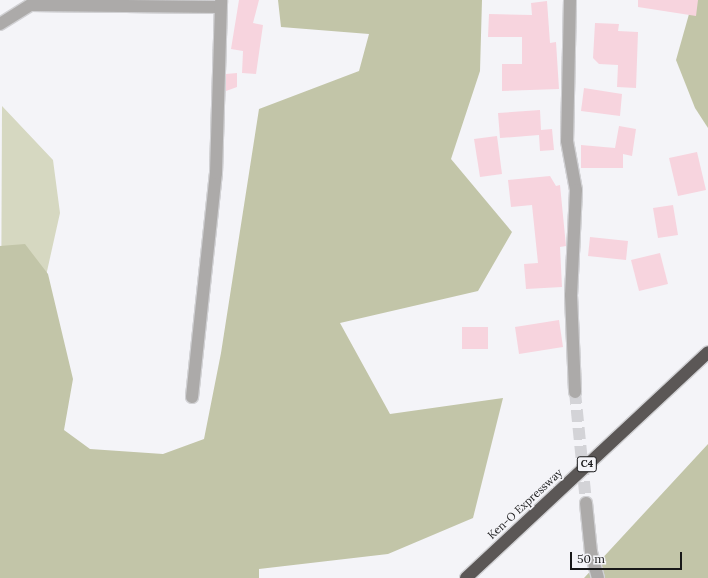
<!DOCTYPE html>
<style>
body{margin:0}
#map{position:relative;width:708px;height:578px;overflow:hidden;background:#f4f4f8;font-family:Lora,serif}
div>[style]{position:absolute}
.green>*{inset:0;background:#d6d8c1}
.forest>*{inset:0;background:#c2c5a8}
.building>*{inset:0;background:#f7d4de}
.minor-tunnel>*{height:12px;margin-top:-6px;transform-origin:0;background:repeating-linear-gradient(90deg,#d3d3d7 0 12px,transparent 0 18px)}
.roads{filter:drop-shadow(1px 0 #d1d1d4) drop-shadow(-1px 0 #d1d1d4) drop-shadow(0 1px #d1d1d4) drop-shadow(0 -1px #d1d1d4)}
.minor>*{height:12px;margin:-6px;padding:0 6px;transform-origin:6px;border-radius:6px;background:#acaaa9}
.motorway>*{height:12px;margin:-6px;padding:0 6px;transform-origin:6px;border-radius:6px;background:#5b5756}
span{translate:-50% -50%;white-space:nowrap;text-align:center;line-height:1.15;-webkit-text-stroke:3.5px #f4f4f8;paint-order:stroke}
.shield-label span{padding:1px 3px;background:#f4f4f8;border:1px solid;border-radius:3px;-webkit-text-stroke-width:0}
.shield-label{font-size:10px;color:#181819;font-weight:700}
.street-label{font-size:11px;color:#181819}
.scale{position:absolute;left:570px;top:552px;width:112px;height:18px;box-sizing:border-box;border:2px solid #181819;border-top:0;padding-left:5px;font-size:12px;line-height:14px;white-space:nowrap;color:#181819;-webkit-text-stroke:3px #f4f4f8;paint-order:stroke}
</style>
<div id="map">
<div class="green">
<div style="clip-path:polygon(2px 106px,53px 160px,60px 213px,25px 370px,0 578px)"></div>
</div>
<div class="forest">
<div style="clip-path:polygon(278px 0,482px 0,480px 71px,451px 159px,512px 232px,478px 291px,340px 323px,390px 414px,503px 398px,473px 518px,388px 554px,259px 569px,259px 578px,0 578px,0 246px,25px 244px,48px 274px,73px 379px,64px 430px,90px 449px,163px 454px,204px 439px,221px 353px,259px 109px,359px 71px,369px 34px,281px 27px)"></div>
<div style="clip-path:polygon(693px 0,708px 0,708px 128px,695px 108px,676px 60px)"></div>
<div style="clip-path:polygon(708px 444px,708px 578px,584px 578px,622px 537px)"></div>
</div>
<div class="building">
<div style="clip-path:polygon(239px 0,259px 0,253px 23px,263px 25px,256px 74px,242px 73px,243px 51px,231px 49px)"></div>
<div style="clip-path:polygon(638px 0,698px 0,696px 16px,638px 7px)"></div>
<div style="clip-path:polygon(547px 1px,550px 43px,556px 42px,559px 89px,502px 91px,502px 64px,522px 64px,522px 37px,488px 37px,489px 14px,532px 15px,531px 3px)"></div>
<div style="clip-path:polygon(595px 23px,619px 24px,618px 31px,638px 32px,636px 88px,617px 87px,618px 65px,599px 64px,593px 58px)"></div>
<div style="clip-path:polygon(237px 73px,237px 87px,226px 91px,226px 74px)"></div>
<div style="clip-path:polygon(584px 88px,622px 94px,620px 116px,581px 111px)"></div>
<div style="clip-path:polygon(540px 110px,541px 130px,552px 129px,554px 150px,540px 151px,539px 135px,500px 138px,498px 113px)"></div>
<div style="clip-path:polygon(619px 126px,636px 129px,632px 156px,623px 154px,623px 168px,581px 168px,581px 145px,615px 148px)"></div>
<div style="clip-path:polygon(497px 136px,502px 174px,480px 177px,474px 139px)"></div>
<div style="clip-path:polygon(697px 152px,706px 190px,678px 196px,669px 158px)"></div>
<div style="clip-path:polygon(550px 176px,556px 186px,560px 185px,566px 246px,560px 247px,562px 287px,526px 289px,524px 264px,538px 263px,532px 205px,511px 207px,508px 180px)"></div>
<div style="clip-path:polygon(673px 205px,678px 235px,658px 238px,653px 208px)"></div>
<div style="clip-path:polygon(590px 237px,628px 241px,626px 260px,588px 256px)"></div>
<div style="clip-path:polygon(660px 253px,668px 284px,639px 291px,631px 260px)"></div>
<div style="clip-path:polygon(559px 320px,563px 347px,519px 354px,515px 327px)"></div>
<div style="clip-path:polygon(462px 327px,488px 327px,488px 349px,462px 349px)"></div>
</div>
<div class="minor-tunnel">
<div style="left:575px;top:392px;width:112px;rotate:84.3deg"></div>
</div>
<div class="roads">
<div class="minor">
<div style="left:570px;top:0;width:141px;rotate:91.2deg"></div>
<div style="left:567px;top:141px;width:50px;rotate:79.6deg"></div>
<div style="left:576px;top:190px;width:105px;rotate:92.7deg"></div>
<div style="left:571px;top:295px;width:97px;rotate:87.6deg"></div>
<div style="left:0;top:24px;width:36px;rotate:-32deg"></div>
<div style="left:31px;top:5px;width:189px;rotate:0.6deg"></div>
<div style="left:192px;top:397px;width:225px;rotate:-83.9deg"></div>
<div style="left:216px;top:173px;width:173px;rotate:-88.3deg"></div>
<div style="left:586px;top:503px;width:49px;rotate:84.2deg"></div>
<div style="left:591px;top:552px;width:27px;rotate:75deg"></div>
</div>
<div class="motorway">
<div style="left:466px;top:578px;width:331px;rotate:-43deg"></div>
</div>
</div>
<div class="shield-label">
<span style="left:587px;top:464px">C4</span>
</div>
<div class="street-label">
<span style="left:525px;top:504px;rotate:-43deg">Ken-O Expressway</span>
</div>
<div class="scale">50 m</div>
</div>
